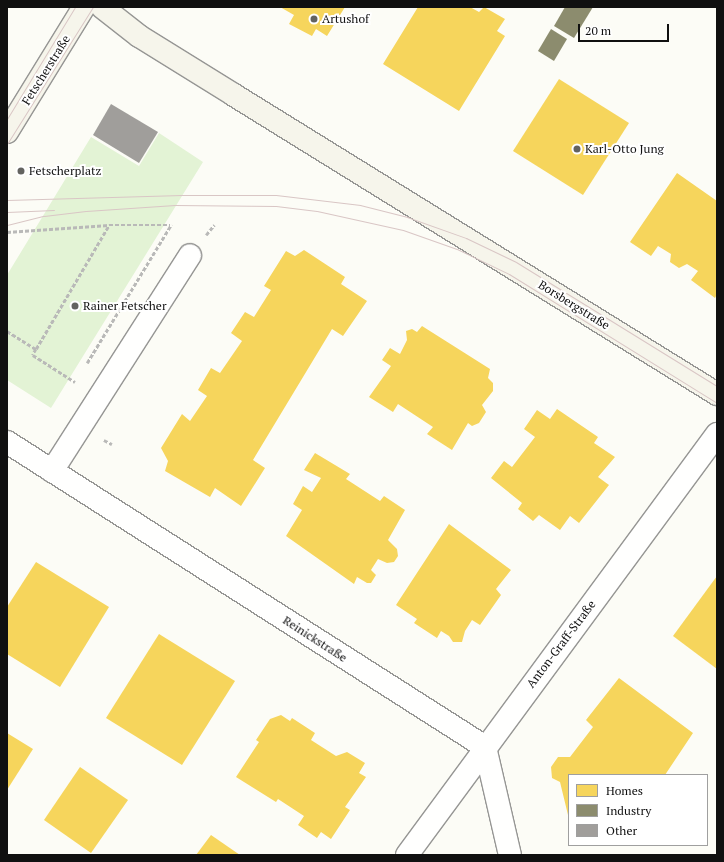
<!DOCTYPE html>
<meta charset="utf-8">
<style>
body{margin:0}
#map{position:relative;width:724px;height:862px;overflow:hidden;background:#fcfcf6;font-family:"PT Serif",serif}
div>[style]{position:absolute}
.green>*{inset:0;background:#e3f3d5}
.homes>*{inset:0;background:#f6d55c}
.industry>*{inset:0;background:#8c8c6e}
.building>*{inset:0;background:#a09e9b}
.path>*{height:2.5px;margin-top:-1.25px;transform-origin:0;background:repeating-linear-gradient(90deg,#b9b9b8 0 4px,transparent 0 6px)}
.roads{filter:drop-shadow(1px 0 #969694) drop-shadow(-1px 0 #969694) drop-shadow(0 1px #969694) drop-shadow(0 -1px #969694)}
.minor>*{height:22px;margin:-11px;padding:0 11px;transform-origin:11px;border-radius:11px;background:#fffffe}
.secondary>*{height:22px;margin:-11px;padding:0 11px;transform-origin:11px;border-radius:11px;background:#f6f5eb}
.tram>*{height:1px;margin:-0.5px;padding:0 0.5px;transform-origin:0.5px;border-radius:0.5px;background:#d9c6c5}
.dots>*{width:11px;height:11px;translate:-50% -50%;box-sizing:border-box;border:2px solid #fff;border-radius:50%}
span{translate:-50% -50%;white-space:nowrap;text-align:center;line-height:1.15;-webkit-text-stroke:4px #fff;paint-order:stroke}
.poi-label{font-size:12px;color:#101010}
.left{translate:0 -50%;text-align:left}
.street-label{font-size:12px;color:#101010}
.frame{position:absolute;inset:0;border:8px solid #101010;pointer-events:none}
.legend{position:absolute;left:568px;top:774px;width:140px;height:72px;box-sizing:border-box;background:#fff;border:1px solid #9f9f9f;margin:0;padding:5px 7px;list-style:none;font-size:12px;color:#101010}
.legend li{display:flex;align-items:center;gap:8px;height:20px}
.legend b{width:20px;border:1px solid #9f9f9f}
.scale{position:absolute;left:578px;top:24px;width:91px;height:18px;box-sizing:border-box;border:2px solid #101010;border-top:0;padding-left:5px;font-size:12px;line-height:14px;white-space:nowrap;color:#101010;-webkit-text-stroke:3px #fff;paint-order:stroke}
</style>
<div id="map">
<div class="green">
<div style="clip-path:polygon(159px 133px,203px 162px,51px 408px,7px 380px,7px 275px,91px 137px,139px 166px)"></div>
</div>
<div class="homes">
<div style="clip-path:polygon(280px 7px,345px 7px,327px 36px,316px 29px,312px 36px,289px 24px,294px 15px)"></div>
<div style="clip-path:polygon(418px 7px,470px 7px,479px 12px,484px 7px,505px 19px,497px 31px,505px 36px,459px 111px,383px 64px)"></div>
<div style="clip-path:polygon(559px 79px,629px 123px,583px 195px,513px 151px)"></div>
<div style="clip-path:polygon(677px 173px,717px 201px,717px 294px,715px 298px,691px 280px,698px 271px,687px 264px,679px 268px,670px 262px,671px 254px,658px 246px,651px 256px,630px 242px)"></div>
<div style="clip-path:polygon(304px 250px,345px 277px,341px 284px,367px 301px,343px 336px,332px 329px,253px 460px,265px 468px,241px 506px,215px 488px,210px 497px,165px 471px,168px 461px,161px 448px,182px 414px,190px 421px,207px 396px,198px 390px,211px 368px,220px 373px,242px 341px,231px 333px,245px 312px,254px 317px,271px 290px,264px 286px,286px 251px,295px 256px)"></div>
<div style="clip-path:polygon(422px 326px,490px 369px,488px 378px,493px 383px,493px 391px,482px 405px,486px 412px,479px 423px,472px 426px,468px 423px,452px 450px,427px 434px,433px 427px,398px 404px,393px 412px,369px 397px,391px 366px,382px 360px,390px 348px,400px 354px,407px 340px,406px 331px,412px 329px,417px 332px)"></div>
<div style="clip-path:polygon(557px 409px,598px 437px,594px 443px,615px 457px,598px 477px,609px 485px,579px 523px,570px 516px,560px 530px,539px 515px,533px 521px,518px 509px,522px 503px,491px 478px,504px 461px,512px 467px,535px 437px,524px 429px,537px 410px,550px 419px)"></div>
<div style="clip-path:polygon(315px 453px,350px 474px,346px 479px,380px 501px,384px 496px,405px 510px,388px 540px,397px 549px,398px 556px,394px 562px,387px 563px,378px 559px,371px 570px,376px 575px,371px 583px,367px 583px,357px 577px,354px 584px,286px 536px,302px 510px,293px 504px,303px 486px,312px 492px,321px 478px,304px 470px)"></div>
<div style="clip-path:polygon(449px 524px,511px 570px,496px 589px,501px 595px,480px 625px,472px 620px,465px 631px,462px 642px,453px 642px,449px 636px,441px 631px,437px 638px,414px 623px,417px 619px,396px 605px)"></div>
<div style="clip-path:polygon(36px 562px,109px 607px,60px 687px,7px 654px,7px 607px)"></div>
<div style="clip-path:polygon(717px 576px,717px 669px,673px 636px)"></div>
<div style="clip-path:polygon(159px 634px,235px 681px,182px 765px,106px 718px)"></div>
<div style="clip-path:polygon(619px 678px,693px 733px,665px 775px,569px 775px,568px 815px,560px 782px,552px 778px,551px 767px,558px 757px,570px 757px,593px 727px,586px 720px)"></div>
<div style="clip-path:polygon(281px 715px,290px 721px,292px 718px,315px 733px,311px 740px,336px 756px,347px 752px,365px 763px,359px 773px,366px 777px,345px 807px,350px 810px,331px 839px,321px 832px,317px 838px,298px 825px,304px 816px,278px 799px,276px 802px,236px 777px,259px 742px,256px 740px,270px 719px)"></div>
<div style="clip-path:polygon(7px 733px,33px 749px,7px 790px)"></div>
<div style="clip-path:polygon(80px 767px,128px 800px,91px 853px,44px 820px)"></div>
<div style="clip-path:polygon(211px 835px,240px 855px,196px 855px)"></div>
</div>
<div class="industry">
<div style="clip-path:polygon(565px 7px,593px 7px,574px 38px,554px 26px)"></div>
<div style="clip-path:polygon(551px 29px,567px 39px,554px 61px,538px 51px)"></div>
</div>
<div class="building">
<div style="clip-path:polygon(111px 104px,158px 132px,139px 163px,93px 135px)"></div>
</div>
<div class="path">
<div style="left:7px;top:232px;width:102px;rotate:-3.9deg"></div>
<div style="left:109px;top:225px;width:61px"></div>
<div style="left:206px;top:235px;width:13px;rotate:-51deg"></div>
<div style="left:7px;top:331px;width:34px;rotate:32deg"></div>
<div style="left:36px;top:349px;width:144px;rotate:-59.5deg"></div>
<div style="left:36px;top:349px;width:7px;rotate:117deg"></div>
<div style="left:33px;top:355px;width:50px;rotate:32.7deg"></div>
<div style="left:87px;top:363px;width:162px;rotate:-58.7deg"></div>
<div style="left:104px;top:440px;width:9px;rotate:27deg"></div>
</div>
<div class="roads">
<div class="minor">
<div style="left:7px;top:442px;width:567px;rotate:32.54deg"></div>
<div style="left:485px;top:747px;width:111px;rotate:77deg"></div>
<div style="left:52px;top:471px;width:256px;rotate:-57.4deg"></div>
<div style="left:407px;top:855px;width:523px;rotate:-53.63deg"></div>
</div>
<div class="secondary">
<div style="left:102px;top:7px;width:47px;rotate:38.1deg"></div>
<div style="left:139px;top:36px;width:112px;rotate:31.8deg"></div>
<div style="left:234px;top:95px;width:568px;rotate:31.76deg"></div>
<div style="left:7px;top:132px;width:147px;rotate:-58.4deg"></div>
</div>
</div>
<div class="tram">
<div style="left:7px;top:119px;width:131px;rotate:-58.7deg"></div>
<div style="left:7px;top:144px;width:162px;rotate:-57.9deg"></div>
<div style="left:7px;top:200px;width:175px;rotate:-1.6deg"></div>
<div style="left:182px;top:195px;width:94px"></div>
<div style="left:276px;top:195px;width:85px;rotate:6.8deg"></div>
<div style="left:360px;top:205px;width:49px;rotate:14.3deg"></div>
<div style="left:407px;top:217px;width:63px;rotate:19.6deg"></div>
<div style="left:466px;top:238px;width:55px;rotate:25.6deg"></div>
<div style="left:516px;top:262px;width:236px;rotate:31.7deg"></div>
<div style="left:7px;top:212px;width:47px;rotate:-2.4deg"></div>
<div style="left:7px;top:225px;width:38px;rotate:-14deg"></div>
<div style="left:44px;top:216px;width:42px;rotate:-6.8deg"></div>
<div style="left:86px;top:211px;width:89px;rotate:-3.9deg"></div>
<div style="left:175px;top:205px;width:101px;rotate:0.6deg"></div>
<div style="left:276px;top:206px;width:41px;rotate:7deg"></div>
<div style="left:317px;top:211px;width:88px;rotate:12.5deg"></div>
<div style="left:403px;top:230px;width:57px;rotate:19.4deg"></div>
<div style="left:457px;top:249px;width:58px;rotate:25.7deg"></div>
<div style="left:509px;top:274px;width:245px;rotate:31.8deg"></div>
</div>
<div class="dots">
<div style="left:314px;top:19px;background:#636360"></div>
<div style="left:577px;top:149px;background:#636360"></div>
<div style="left:21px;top:171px;background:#636360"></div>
<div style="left:75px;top:306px;background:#636360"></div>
</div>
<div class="poi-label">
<span class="left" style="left:322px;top:19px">Artushof</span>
<span class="left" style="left:585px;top:149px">Karl-Otto Jung</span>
<span class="left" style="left:29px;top:171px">Fetscherplatz</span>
<span class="left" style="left:83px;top:306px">Rainer Fetscher</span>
</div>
<div class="street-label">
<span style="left:46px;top:70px;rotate:-58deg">Fetscherstraße</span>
<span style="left:574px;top:305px;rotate:32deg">Borsbergstraße</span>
<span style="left:315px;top:639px;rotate:33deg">Reinickstraße</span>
<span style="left:561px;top:644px;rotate:-53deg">Anton-Graff-Straße</span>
</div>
<div class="frame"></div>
<ul class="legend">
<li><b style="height:11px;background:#f6d55c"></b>Homes</li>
<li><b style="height:11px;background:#8c8c6e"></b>Industry</li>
<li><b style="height:11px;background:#a09e9b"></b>Other</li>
</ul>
<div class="scale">20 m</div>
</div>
